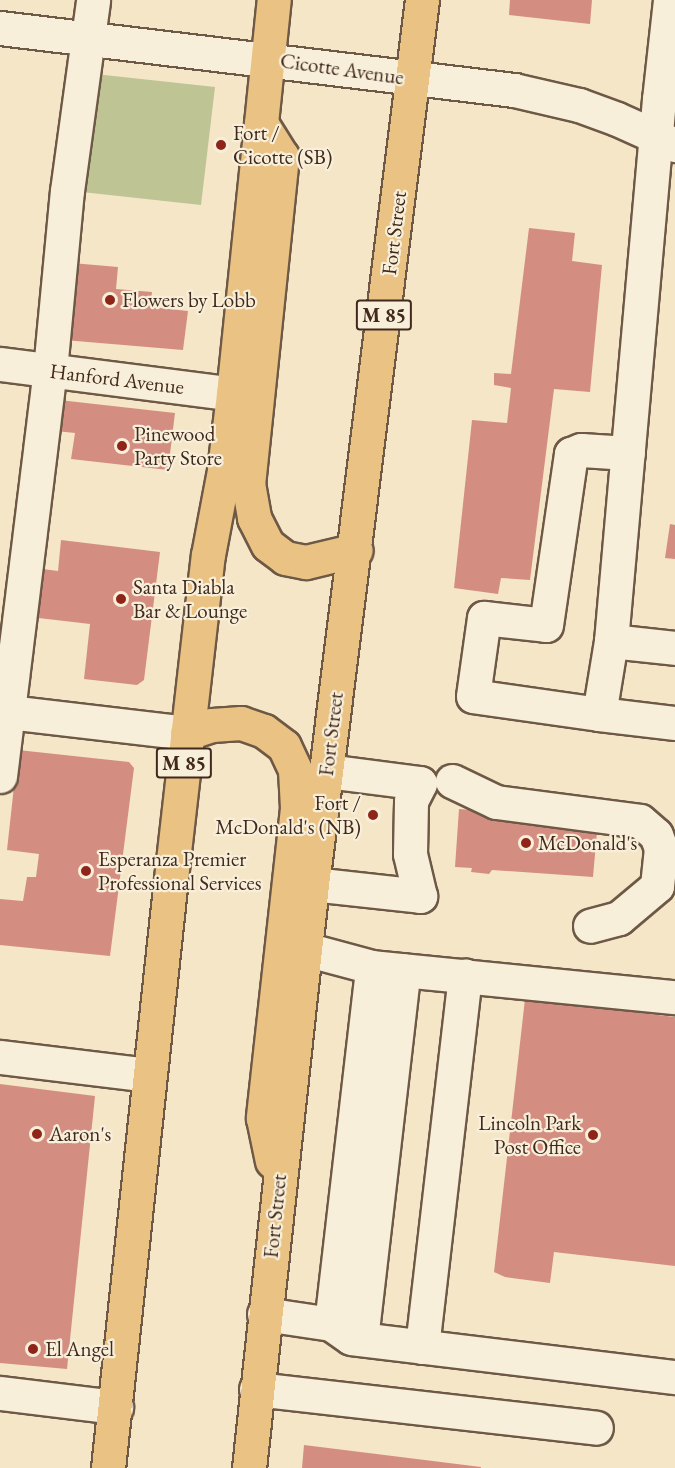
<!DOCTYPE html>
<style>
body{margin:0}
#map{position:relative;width:675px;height:1468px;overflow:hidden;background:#f5e6c7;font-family:"EB Garamond",serif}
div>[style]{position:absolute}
.green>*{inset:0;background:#bec494}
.building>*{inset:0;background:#d48e81}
.roads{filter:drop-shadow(2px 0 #6e5846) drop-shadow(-2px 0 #6e5846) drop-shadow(0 2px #6e5846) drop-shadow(0 -2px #6e5846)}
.minor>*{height:33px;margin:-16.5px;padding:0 16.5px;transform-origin:16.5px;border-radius:16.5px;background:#f8efdb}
.major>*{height:33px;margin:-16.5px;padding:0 16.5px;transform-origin:16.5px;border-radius:16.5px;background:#eac384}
.dots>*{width:16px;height:16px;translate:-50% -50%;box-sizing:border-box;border:3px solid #f8efdb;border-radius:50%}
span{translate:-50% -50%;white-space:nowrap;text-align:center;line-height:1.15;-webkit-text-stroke:4.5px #f8efdb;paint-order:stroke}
.shield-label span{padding:2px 4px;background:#f8efdb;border:2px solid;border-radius:4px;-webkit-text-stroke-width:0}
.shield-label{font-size:20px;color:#41291b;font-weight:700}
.street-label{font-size:21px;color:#41291b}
.poi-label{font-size:21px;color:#41291b}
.left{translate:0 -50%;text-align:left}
.right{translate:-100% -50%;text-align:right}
</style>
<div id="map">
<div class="green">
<div style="clip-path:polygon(95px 74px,215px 87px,201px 205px,82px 192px)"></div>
</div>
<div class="building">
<div style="clip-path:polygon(510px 0,592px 0,590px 24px,509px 15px)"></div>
<div style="clip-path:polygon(529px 228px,575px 233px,572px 261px,602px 265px,590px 392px,554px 389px,530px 580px,501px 578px,498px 594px,454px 588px,472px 420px,507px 423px,511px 388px,494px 385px,494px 373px,511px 374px)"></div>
<div style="clip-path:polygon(72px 263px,118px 267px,116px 289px,152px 292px,150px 307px,188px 311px,183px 350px,64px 340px)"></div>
<div style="clip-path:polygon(59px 400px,175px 413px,168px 470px,71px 459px,75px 433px,56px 431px)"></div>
<div style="clip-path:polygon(670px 524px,675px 525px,675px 559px,665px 558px)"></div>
<div style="clip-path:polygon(61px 540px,160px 552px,144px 680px,137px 685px,84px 679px,90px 624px,30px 617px,35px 568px,58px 571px)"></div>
<div style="clip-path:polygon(18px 750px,129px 762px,134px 768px,110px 956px,0 945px,0 899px,23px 901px,27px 877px,36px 877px,39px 854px,7px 850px)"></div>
<div style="clip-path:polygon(459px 809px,598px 820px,593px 877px,492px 870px,489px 874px,471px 872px,472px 868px,455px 867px)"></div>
<div style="clip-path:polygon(525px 999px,675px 1017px,675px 1266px,554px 1252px,550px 1283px,505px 1277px,494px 1272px)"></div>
<div style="clip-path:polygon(0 1084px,95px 1096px,67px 1369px,0 1363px)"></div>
<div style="clip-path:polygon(304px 1445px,481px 1467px,481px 1468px,302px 1468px)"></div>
</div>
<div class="roads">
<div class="minor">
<div style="left:670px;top:0;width:100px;rotate:96.3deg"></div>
<div style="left:659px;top:99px;width:544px;rotate:95.06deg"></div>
<div style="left:611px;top:641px;width:64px;rotate:6.2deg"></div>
<div style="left:0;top:28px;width:518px;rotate:6.88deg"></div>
<div style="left:514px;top:90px;width:67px;rotate:13deg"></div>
<div style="left:579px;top:105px;width:40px;rotate:20.2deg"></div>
<div style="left:617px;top:119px;width:64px;rotate:24.1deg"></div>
<div style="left:0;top:364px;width:235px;rotate:7.3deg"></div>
<div style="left:611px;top:641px;width:74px;rotate:99.3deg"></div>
<div style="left:599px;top:714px;width:127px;rotate:-171.9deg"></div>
<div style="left:473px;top:696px;width:79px;rotate:-82deg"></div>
<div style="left:484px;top:618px;width:62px;rotate:6.4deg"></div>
<div style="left:546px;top:625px;width:173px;rotate:-81.7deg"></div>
<div style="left:571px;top:454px;width:11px;rotate:-22deg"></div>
<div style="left:581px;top:450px;width:47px;rotate:3.7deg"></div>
<div style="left:0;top:711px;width:188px;rotate:6.7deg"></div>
<div style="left:599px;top:714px;width:77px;rotate:6.8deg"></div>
<div style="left:0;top:776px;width:409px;rotate:-83deg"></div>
<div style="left:50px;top:370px;width:180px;rotate:-84.6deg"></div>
<div style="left:67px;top:191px;width:193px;rotate:-82.2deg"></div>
<div style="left:452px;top:781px;width:49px;rotate:25.5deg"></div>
<div style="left:496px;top:802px;width:145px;rotate:7.5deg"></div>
<div style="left:640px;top:821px;width:21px;rotate:41deg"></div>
<div style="left:656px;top:835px;width:14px;rotate:69deg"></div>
<div style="left:661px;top:848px;width:38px;rotate:96deg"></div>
<div style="left:657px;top:886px;width:50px;rotate:139.9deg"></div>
<div style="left:619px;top:918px;width:30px;rotate:165deg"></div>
<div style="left:312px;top:884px;width:109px;rotate:6.3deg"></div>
<div style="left:420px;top:896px;width:43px;rotate:-103.4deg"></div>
<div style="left:410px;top:854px;width:53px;rotate:-88.9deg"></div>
<div style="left:411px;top:801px;width:20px;rotate:-63deg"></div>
<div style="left:420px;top:783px;width:95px;rotate:-172.7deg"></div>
<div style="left:305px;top:949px;width:69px;rotate:15deg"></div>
<div style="left:372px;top:967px;width:304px;rotate:5.7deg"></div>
<div style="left:0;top:1057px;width:149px;rotate:6.9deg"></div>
<div style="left:264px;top:1314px;width:68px;rotate:8.5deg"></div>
<div style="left:331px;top:1324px;width:24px;rotate:35deg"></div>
<div style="left:351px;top:1338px;width:326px;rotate:6.9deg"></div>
<div style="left:331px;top:1324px;width:359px;rotate:-83.4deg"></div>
<div style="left:361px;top:1339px;width:371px;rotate:-83.4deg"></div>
<div style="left:422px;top:1347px;width:374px;rotate:-83.4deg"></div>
<div style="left:256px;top:1389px;width:342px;rotate:6.5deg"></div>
<div style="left:0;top:1393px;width:117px;rotate:6.9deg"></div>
</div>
<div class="major">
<div style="left:261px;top:123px;width:39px;rotate:58deg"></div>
<div style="left:282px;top:156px;width:329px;rotate:95.9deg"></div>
<div style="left:248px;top:483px;width:36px;rotate:80deg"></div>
<div style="left:254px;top:518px;width:30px;rotate:63deg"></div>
<div style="left:268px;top:545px;width:21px;rotate:37deg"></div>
<div style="left:285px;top:558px;width:21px;rotate:11deg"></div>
<div style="left:306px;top:562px;width:51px;rotate:-13.5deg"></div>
<div style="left:187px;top:733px;width:26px;rotate:-18deg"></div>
<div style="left:212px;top:725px;width:29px;rotate:-4deg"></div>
<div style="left:241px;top:723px;width:24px;rotate:19deg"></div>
<div style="left:264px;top:731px;width:25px;rotate:37deg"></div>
<div style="left:284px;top:746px;width:26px;rotate:65deg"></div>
<div style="left:295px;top:770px;width:38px;rotate:87deg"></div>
<div style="left:297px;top:808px;width:312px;rotate:96.3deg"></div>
<div style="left:263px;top:1118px;width:44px;rotate:78.2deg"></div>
<div style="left:108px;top:1468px;width:584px;rotate:-83.91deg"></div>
<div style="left:170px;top:887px;width:334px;rotate:-83.5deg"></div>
<div style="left:208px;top:555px;width:86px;rotate:-79.3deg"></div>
<div style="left:224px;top:470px;width:77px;rotate:-83.2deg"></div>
<div style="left:233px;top:394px;width:396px;rotate:-84.1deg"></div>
<div style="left:249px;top:1468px;width:587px;rotate:-83.84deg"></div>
<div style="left:312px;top:884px;width:891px;rotate:-82.91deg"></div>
</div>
</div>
<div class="dots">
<div style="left:221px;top:145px;background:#8f2418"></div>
<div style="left:110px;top:300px;background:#8f2418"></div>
<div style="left:122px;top:446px;background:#8f2418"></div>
<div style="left:121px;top:599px;background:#8f2418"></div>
<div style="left:373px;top:815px;background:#8f2418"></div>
<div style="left:526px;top:843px;background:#8f2418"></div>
<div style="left:86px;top:871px;background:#8f2418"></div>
<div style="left:37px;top:1134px;background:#8f2418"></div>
<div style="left:593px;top:1135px;background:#8f2418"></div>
<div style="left:33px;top:1349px;background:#8f2418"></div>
</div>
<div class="shield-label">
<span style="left:384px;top:315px">M 85</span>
<span style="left:184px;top:763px">M 85</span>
</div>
<div class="street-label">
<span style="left:342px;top:69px;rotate:8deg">Cicotte Avenue</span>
<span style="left:394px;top:233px;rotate:-83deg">Fort Street</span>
<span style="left:117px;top:379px;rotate:7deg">Hanford Avenue</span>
<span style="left:331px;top:734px;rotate:-83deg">Fort Street</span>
<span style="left:275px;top:1216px;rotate:-84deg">Fort Street</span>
</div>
<div class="poi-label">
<span class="left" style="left:233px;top:145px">Fort /<br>Cicotte (SB)</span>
<span class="left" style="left:122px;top:300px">Flowers by Lobb</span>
<span class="left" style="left:134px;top:446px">Pinewood<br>Party Store</span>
<span class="left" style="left:133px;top:599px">Santa Diabla<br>Bar &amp; Lounge</span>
<span class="right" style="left:361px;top:815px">Fort /<br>McDonald's (NB)</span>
<span class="left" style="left:538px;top:843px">McDonald's</span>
<span class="left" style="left:98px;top:871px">Esperanza Premier<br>Professional Services</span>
<span class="right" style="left:581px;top:1135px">Lincoln Park<br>Post Office</span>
<span class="left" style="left:49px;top:1134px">Aaron's</span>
<span class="left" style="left:45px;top:1349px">El Angel</span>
</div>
</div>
